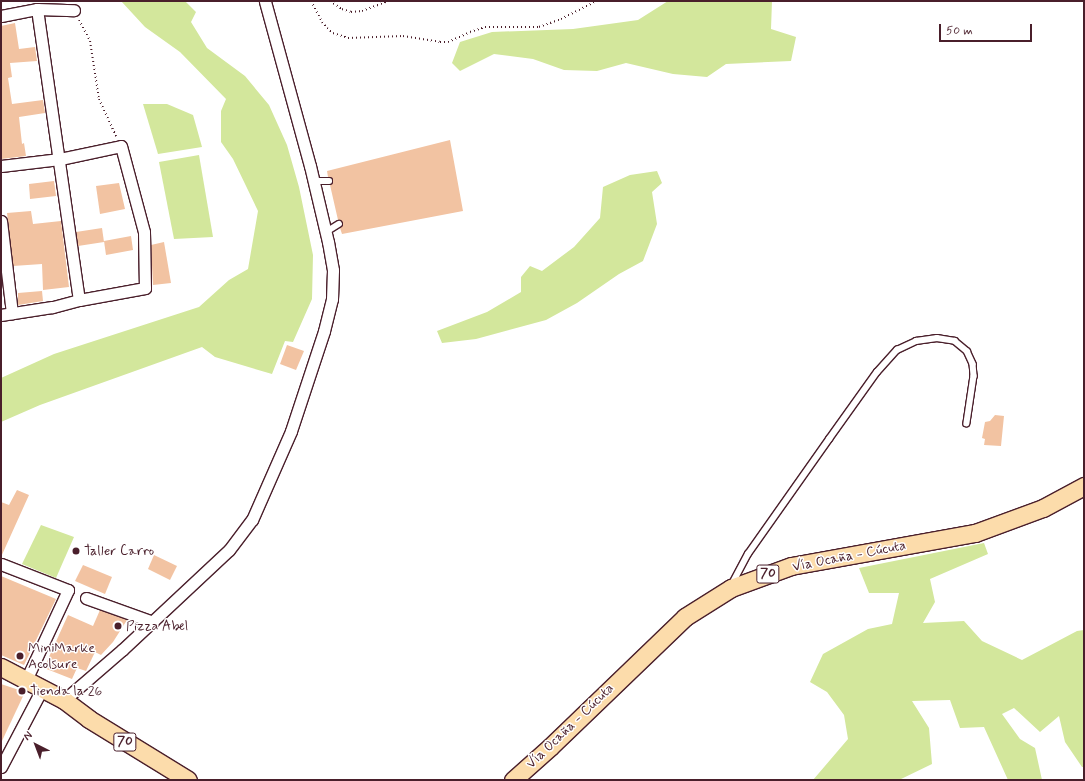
<!DOCTYPE html>
<meta charset="utf-8">
<style>
body{margin:0}
#map{position:relative;width:1085px;height:781px;overflow:hidden;background:#fff;font-family:Mynerve,sans-serif}
div>[style]{position:absolute}
.green>*{inset:0;background:#d3e79c}
.building>*{inset:0;background:#f2c3a2}
.path>*{height:2px;margin-top:-1px;transform-origin:0;background:repeating-linear-gradient(90deg,#4a1f2b 0 1px,transparent 0 4px)}
.roads{filter:drop-shadow(1px 0 #4a1f2b) drop-shadow(-1px 0 #4a1f2b) drop-shadow(0 1px #4a1f2b) drop-shadow(0 -1px #4a1f2b)}
.service>*{height:5.5px;margin:-2.75px;padding:0 2.75px;transform-origin:2.75px;border-radius:2.75px;background:#fff}
.minor>*{height:11px;margin:-5.5px;padding:0 5.5px;transform-origin:5.5px;border-radius:5.5px;background:#fff}
.primary>*{height:17px;margin:-8.5px;padding:0 8.5px;transform-origin:8.5px;border-radius:8.5px;background:#fcdcab}
.dots>*{width:11px;height:11px;translate:-50% -50%;box-sizing:border-box;border:2px solid #fff;border-radius:50%}
span{translate:-50% -50%;white-space:nowrap;text-align:center;line-height:1.15;-webkit-text-stroke:3px #fff;paint-order:stroke}
.shield-label span{padding:1px 3px;background:#fff;border:1px solid;border-radius:3px;-webkit-text-stroke-width:0}
.shield-label{font-size:13px;color:#4a1f2b;font-weight:700}
.poi-label{font-size:14px;color:#4a1f2b}
.left{translate:0 -50%;text-align:left}
.street-label{font-size:14px;color:#4a1f2b}
.frame{position:absolute;inset:0;border:2px solid #4a1f2b;pointer-events:none}
.north{position:absolute;left:16px;top:725px;width:40px;height:40px;-webkit-text-stroke:3px #fff;paint-order:stroke;rotate:318deg;font-size:11px;font-weight:700;line-height:16px;text-align:center;color:#4a1f2b}
.north::after{content:'';display:block;margin:auto;width:14px;height:18px;background:#4a1f2b;clip-path:polygon(50% 0,100% 100%,50% 72%,0 100%)}
.scale{position:absolute;left:939px;top:24px;width:93px;height:18px;box-sizing:border-box;border:2px solid #4a1f2b;border-top:0;padding-left:5px;font-size:12px;line-height:14px;white-space:nowrap;color:#4a1f2b;-webkit-text-stroke:3px #fff;paint-order:stroke}
</style>
<div id="map">
<div class="green">
<div style="clip-path:polygon(121px 1px,185px 1px,196px 12px,191px 22px,207px 48px,245px 76px,269px 105px,287px 145px,299px 187px,313px 255px,312px 299px,293px 342px,285px 341px,272px 374px,215px 357px,202px 347px,40px 405px,1px 422px,1px 378px,54px 354px,199px 307px,229px 280px,248px 269px,258px 211px,233px 159px,221px 142px,221px 111px,226px 99px,180px 52px,145px 27px)"></div>
<div style="clip-path:polygon(668px 1px,772px 1px,771px 29px,796px 37px,791px 61px,726px 64px,707px 77px,673px 74px,626px 63px,597px 71px,564px 70px,533px 59px,494px 54px,460px 71px,452px 63px,460px 42px,492px 32px,573px 29px,638px 20px)"></div>
<div style="clip-path:polygon(143px 104px,167px 104px,193px 115px,202px 147px,158px 154px)"></div>
<div style="clip-path:polygon(199px 155px,213px 237px,174px 239px,159px 162px)"></div>
<div style="clip-path:polygon(657px 171px,662px 183px,652px 192px,657px 224px,643px 261px,619px 274px,577px 303px,546px 320px,476px 339px,442px 343px,437px 331px,487px 312px,521px 292px,521px 277px,530px 266px,542px 271px,574px 247px,600px 218px,603px 187px,630px 175px)"></div>
<div style="clip-path:polygon(41px 525px,74px 537px,56px 578px,22px 564px)"></div>
<div style="clip-path:polygon(984px 543px,988px 554px,930px 579px,935px 602px,923px 623px,964px 621px,982px 641px,1022px 660px,1077px 631px,1084px 630px,1084px 767px,1082px 767px,1065px 742px,1059px 716px,1040px 732px,1014px 708px,1002px 714px,1020px 739px,1035px 748px,1042px 780px,1008px 780px,984px 727px,960px 728px,950px 700px,912px 701px,929px 728px,932px 764px,899px 780px,813px 780px,848px 739px,844px 715px,827px 692px,810px 682px,823px 654px,868px 629px,892px 624px,899px 593px,869px 593px,859px 568px)"></div>
</div>
<div class="building">
<div style="clip-path:polygon(15px 23px,19px 49px,35px 47px,37px 61px,10px 63px,12px 77px,8px 78px,12px 104px,43px 100px,45px 113px,19px 117px,22px 144px,24px 143px,26px 156px,1px 159px,1px 26px)"></div>
<div style="clip-path:polygon(450px 140px,463px 211px,342px 234px,340px 228px,343px 223px,338px 220px,330px 185px,333px 181px,331px 178px,328px 177px,327px 171px)"></div>
<div style="clip-path:polygon(54px 181px,56px 196px,30px 199px,29px 184px)"></div>
<div style="clip-path:polygon(119px 183px,125px 209px,100px 214px,96px 186px)"></div>
<div style="clip-path:polygon(31px 211px,33px 224px,61px 221px,69px 287px,43px 290px,42px 264px,13px 266px,7px 213px)"></div>
<div style="clip-path:polygon(102px 228px,104px 242px,78px 246px,76px 232px)"></div>
<div style="clip-path:polygon(131px 236px,133px 250px,106px 255px,104px 241px)"></div>
<div style="clip-path:polygon(164px 242px,171px 283px,153px 285px,151px 245px)"></div>
<div style="clip-path:polygon(42px 291px,43px 301px,18px 305px,18px 293px)"></div>
<div style="clip-path:polygon(287px 345px,304px 351px,296px 370px,280px 364px)"></div>
<div style="clip-path:polygon(995px 415px,1004px 416px,1001px 446px,984px 445px,985px 439px,982px 438px,985px 422px,990px 421px)"></div>
<div style="clip-path:polygon(17px 490px,29px 495px,1px 557px,1px 502px,9px 505px)"></div>
<div style="clip-path:polygon(154px 555px,177px 566px,170px 580px,148px 569px)"></div>
<div style="clip-path:polygon(83px 565px,112px 577px,105px 594px,75px 581px)"></div>
<div style="clip-path:polygon(1px 576px,56px 599px,24px 665px,1px 655px)"></div>
<div style="clip-path:polygon(100px 610px,127px 620px,113px 642px,101px 655px,95px 652px,86px 671px,77px 668px,72px 679px,44px 668px,68px 615px,93px 626px)"></div>
<div style="clip-path:polygon(1px 684px,25px 692px,1px 743px)"></div>
</div>
<div class="path">
<div style="left:311px;top:1px;width:24px;rotate:62deg"></div>
<div style="left:322px;top:22px;width:8px;rotate:50deg"></div>
<div style="left:327px;top:28px;width:8px;rotate:40deg"></div>
<div style="left:333px;top:33px;width:16px;rotate:18deg"></div>
<div style="left:348px;top:38px;width:55px;rotate:-2.1deg"></div>
<div style="left:403px;top:36px;width:37px;rotate:9deg"></div>
<div style="left:440px;top:42px;width:8px"></div>
<div style="left:448px;top:42px;width:24px;rotate:-24deg"></div>
<div style="left:470px;top:32px;width:16px;rotate:-18deg"></div>
<div style="left:485px;top:27px;width:54px"></div>
<div style="left:539px;top:27px;width:23px;rotate:-20deg"></div>
<div style="left:561px;top:19px;width:39px;rotate:-27deg"></div>
<div style="left:330px;top:1px;width:14px;rotate:34deg"></div>
<div style="left:342px;top:9px;width:9px;rotate:18deg"></div>
<div style="left:351px;top:12px;width:11px;rotate:-5deg"></div>
<div style="left:362px;top:11px;width:28px;rotate:-21deg"></div>
<div style="left:79px;top:20px;width:24px;rotate:62deg"></div>
<div style="left:90px;top:41px;width:59px;rotate:81.2deg"></div>
<div style="left:99px;top:99px;width:41px;rotate:65.3deg"></div>
</div>
<div class="roads">
<div class="service">
<div style="left:314px;top:181px;width:15px"></div>
<div style="left:326px;top:232px;width:15px;rotate:-32deg"></div>
<div style="left:733px;top:582px;width:32px;rotate:-62deg"></div>
<div style="left:748px;top:554px;width:141px;rotate:-54.8deg"></div>
<div style="left:829px;top:439px;width:82px;rotate:-54.4deg"></div>
<div style="left:877px;top:372px;width:30px;rotate:-48deg"></div>
<div style="left:897px;top:350px;width:21px;rotate:-25deg"></div>
<div style="left:916px;top:341px;width:21px;rotate:-8deg"></div>
<div style="left:937px;top:338px;width:18px;rotate:9deg"></div>
<div style="left:955px;top:341px;width:16px;rotate:40deg"></div>
<div style="left:967px;top:351px;width:14px;rotate:65deg"></div>
<div style="left:973px;top:364px;width:12px;rotate:85deg"></div>
<div style="left:974px;top:376px;width:48px;rotate:98.5deg"></div>
</div>
<div class="minor">
<div style="left:37px;top:9px;width:294px;rotate:81.8deg"></div>
<div style="left:1px;top:16px;width:37px;rotate:-11deg"></div>
<div style="left:37px;top:9px;width:37px;rotate:2deg"></div>
<div style="left:1px;top:166px;width:59px;rotate:-6.8deg"></div>
<div style="left:60px;top:159px;width:62px;rotate:-12deg"></div>
<div style="left:121px;top:146px;width:89px;rotate:75deg"></div>
<div style="left:144px;top:232px;width:56px;rotate:89deg"></div>
<div style="left:145px;top:288px;width:67px;rotate:169.7deg"></div>
<div style="left:79px;top:300px;width:28px;rotate:165deg"></div>
<div style="left:52px;top:307px;width:52px;rotate:171.1deg"></div>
<div style="left:1px;top:221px;width:93px;rotate:83.2deg"></div>
<div style="left:1px;top:564px;width:72px;rotate:21.2deg"></div>
<div style="left:68px;top:590px;width:99px;rotate:115deg"></div>
<div style="left:86px;top:598px;width:71px;rotate:19.7deg"></div>
<div style="left:64px;top:700px;width:77px;rotate:-40.8deg"></div>
<div style="left:122px;top:650px;width:146px;rotate:-43.1deg"></div>
<div style="left:229px;top:550px;width:38px;rotate:-53deg"></div>
<div style="left:252px;top:520px;width:97px;rotate:-66.3deg"></div>
<div style="left:291px;top:431px;width:105px;rotate:-71.7deg"></div>
<div style="left:324px;top:331px;width:33px;rotate:-76deg"></div>
<div style="left:332px;top:299px;width:29px;rotate:-88deg"></div>
<div style="left:333px;top:270px;width:28px;rotate:-100deg"></div>
<div style="left:328px;top:242px;width:78px;rotate:-103.3deg"></div>
<div style="left:310px;top:166px;width:171px;rotate:-105.3deg"></div>
<div style="left:1px;top:767px;width:88px;rotate:-62.3deg"></div>
</div>
<div class="primary">
<div style="left:1px;top:667px;width:71px;rotate:27.6deg"></div>
<div style="left:64px;top:700px;width:31px;rotate:37deg"></div>
<div style="left:89px;top:719px;width:116px;rotate:31.6deg"></div>
<div style="left:513px;top:780px;width:50px;rotate:-41.7deg"></div>
<div style="left:550px;top:747px;width:187px;rotate:-43.9deg"></div>
<div style="left:685px;top:617px;width:54px;rotate:-32.2deg"></div>
<div style="left:731px;top:588px;width:64px;rotate:-20.1deg"></div>
<div style="left:791px;top:566px;width:187px;rotate:-10.2deg"></div>
<div style="left:975px;top:533px;width:72px;rotate:-20.2deg"></div>
<div style="left:1043px;top:508px;width:47px;rotate:-28.2deg"></div>
</div>
</div>
<div class="dots">
<div style="left:76px;top:551px;background:#4a1f2b"></div>
<div style="left:118px;top:626px;background:#4a1f2b"></div>
<div style="left:20px;top:656px;background:#4a1f2b"></div>
<div style="left:22px;top:691px;background:#4a1f2b"></div>
</div>
<div class="shield-label">
<span style="left:768px;top:574px">70</span>
<span style="left:125px;top:742px">70</span>
</div>
<div class="poi-label">
<span class="left" style="left:84px;top:551px">Taller Carro</span>
<span class="left" style="left:126px;top:626px">Pizza Abel</span>
<span class="left" style="left:28px;top:656px">MiniMarke<br>Acolsure</span>
<span class="left" style="left:30px;top:691px">Tienda la 26</span>
</div>
<div class="street-label">
<span style="left:849px;top:556px;rotate:-11deg">Vía Ocaña - Cúcuta</span>
<span style="left:570px;top:726px;rotate:-44deg">Vía Ocaña - Cúcuta</span>
</div>
<div class="frame"></div>
<div class="north">N</div>
<div class="scale">50 m</div>
</div>
